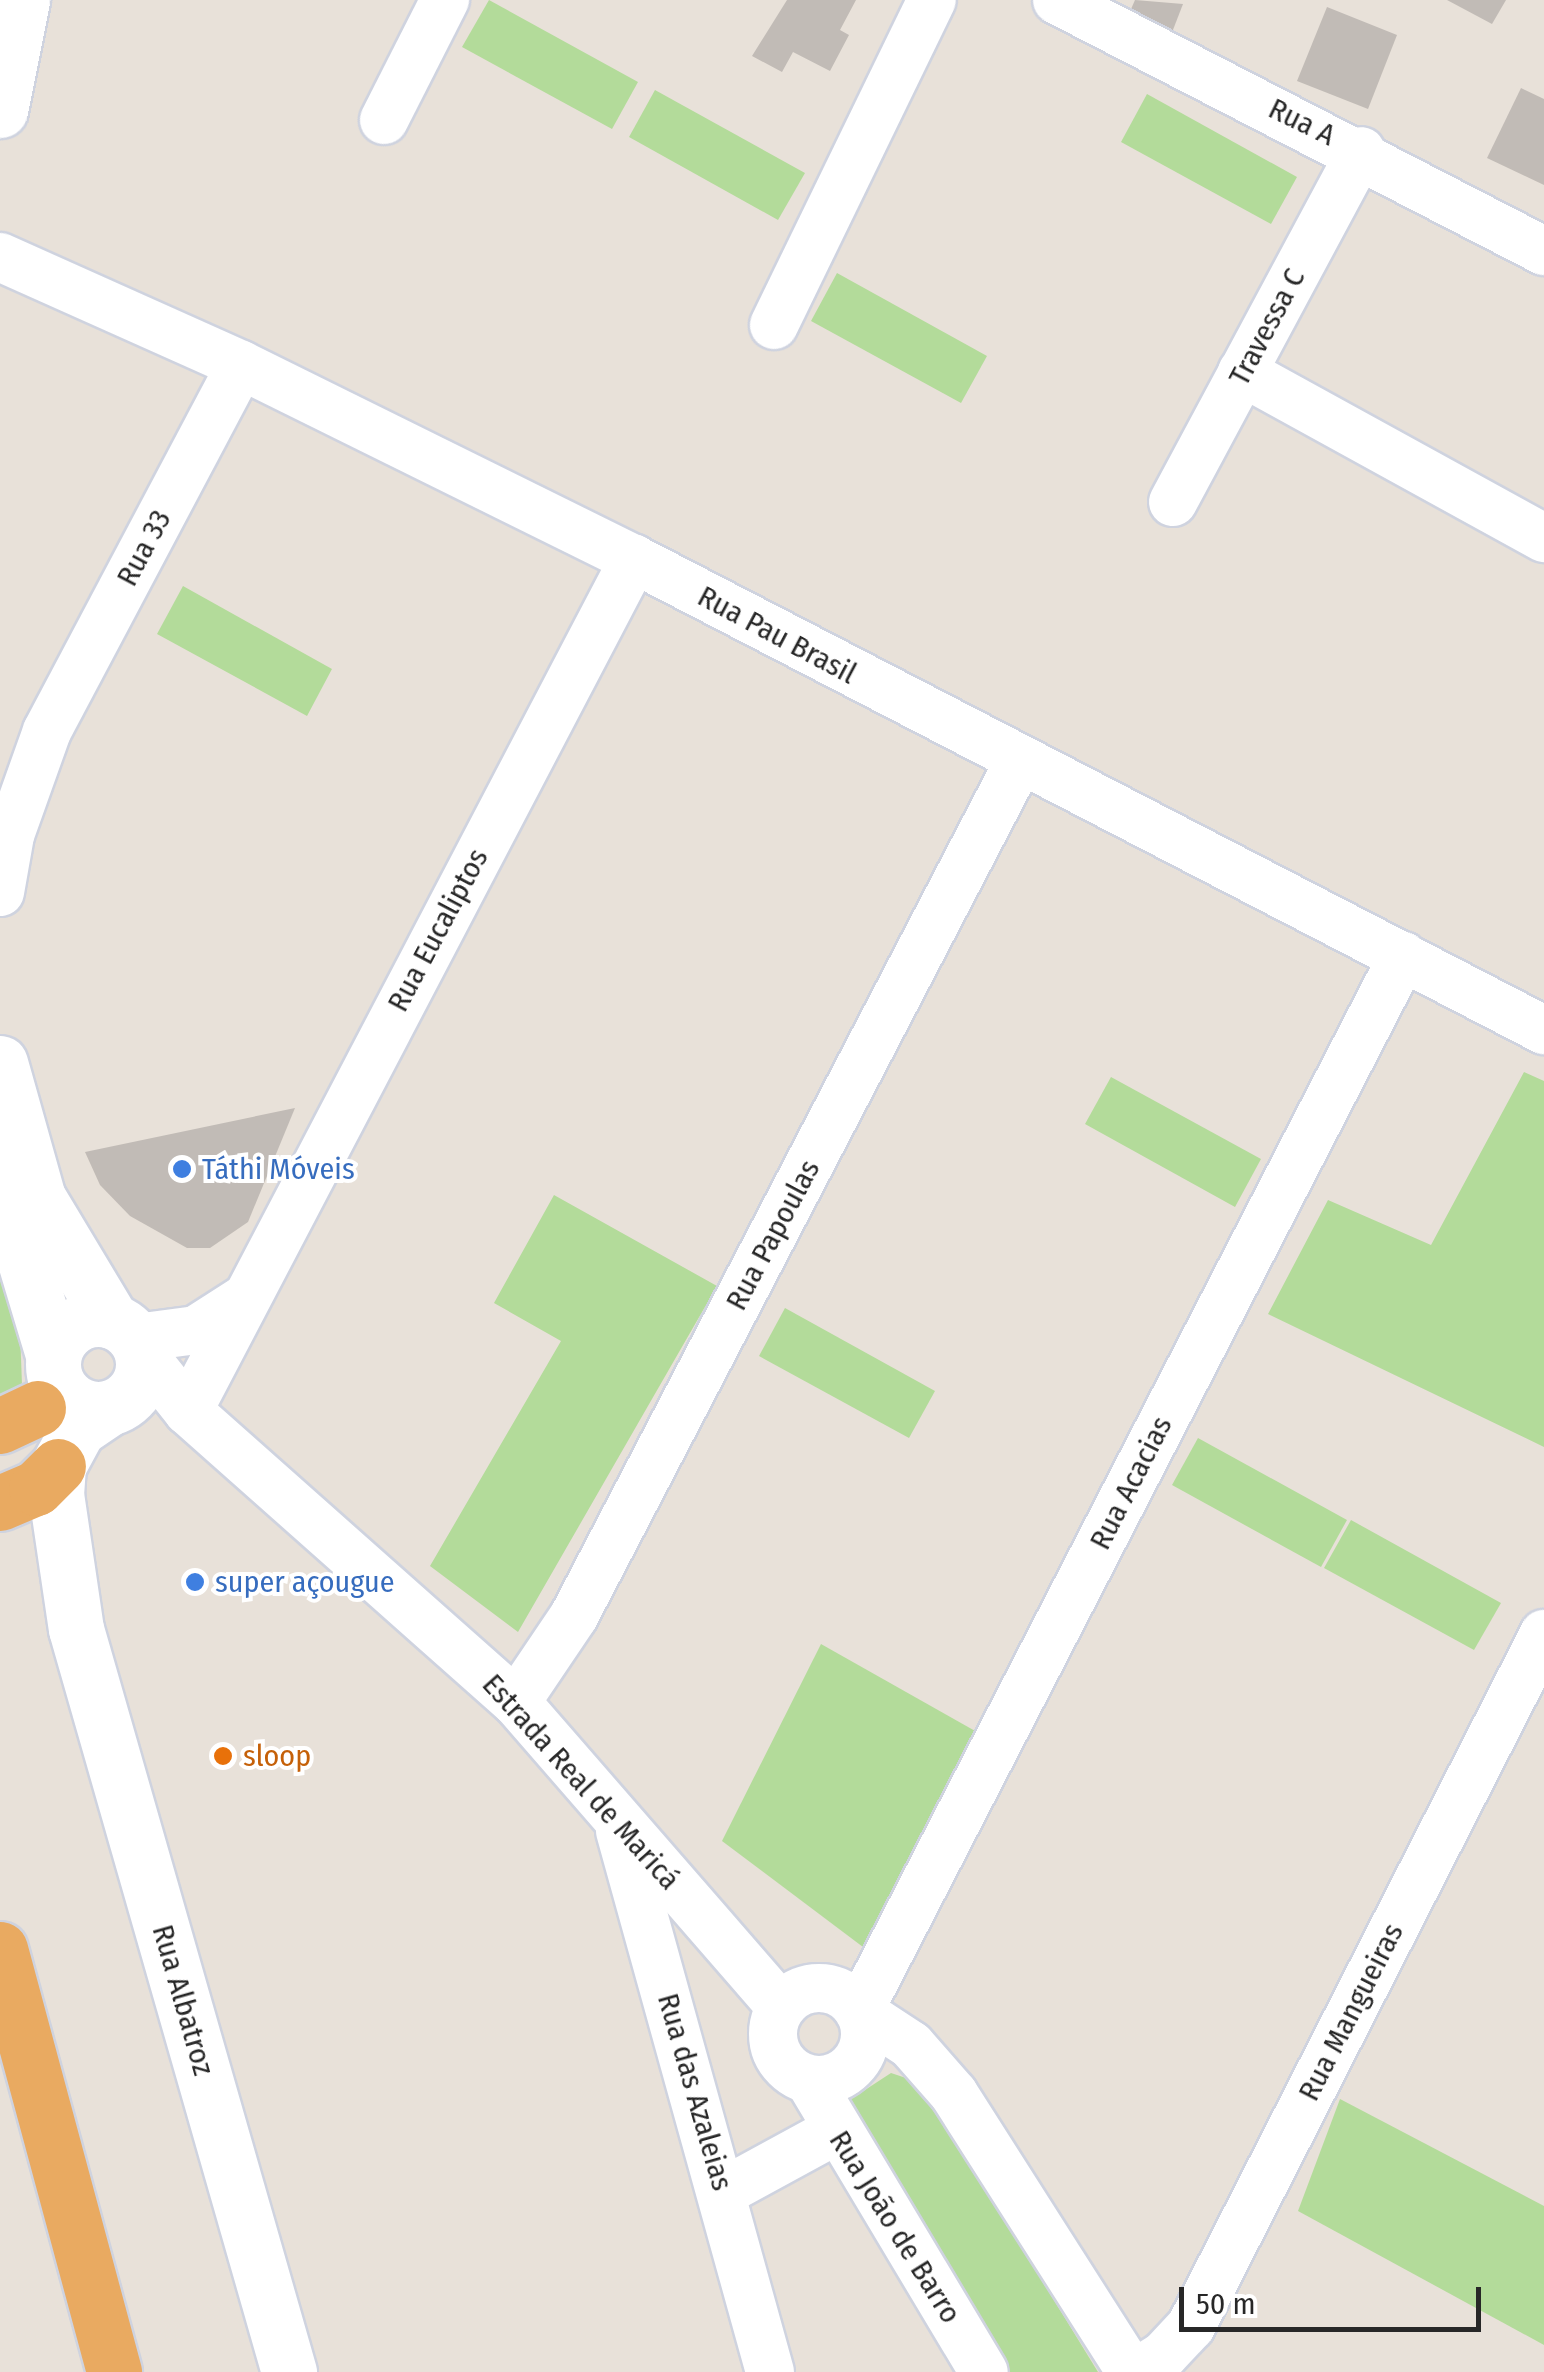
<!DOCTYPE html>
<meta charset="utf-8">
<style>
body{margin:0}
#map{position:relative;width:1544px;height:2372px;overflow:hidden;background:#e8e1d9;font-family:"Fira Sans Condensed",sans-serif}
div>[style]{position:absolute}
.green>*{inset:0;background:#b3db9a}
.building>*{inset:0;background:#c1bbb6}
.roads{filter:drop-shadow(2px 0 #cfd3df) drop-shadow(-2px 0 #cfd3df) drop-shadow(0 2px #cfd3df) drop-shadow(0 -2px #cfd3df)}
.minor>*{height:48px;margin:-24px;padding:0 24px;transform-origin:24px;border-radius:24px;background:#fff}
.minor>.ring{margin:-24px;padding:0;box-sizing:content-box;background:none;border:48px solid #fff;border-radius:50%}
.secondary>*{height:55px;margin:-27.5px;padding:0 27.5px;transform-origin:27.5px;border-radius:27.5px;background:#fff}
.secondary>.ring{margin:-27.5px;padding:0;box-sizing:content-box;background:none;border:55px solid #fff;border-radius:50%}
.trunk>*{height:55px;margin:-27.5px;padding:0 27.5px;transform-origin:27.5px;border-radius:27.5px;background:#e9aa61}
.dots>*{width:28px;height:28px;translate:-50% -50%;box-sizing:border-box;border:5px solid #fff;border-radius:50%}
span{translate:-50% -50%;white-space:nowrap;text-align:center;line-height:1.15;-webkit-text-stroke:8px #fff;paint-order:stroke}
.street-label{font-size:30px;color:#272727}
.shop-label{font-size:30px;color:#366cbe}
.left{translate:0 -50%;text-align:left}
.food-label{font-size:30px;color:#c56008}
.scale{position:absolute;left:1179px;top:2287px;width:302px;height:45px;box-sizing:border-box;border:5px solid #272727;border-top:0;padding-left:12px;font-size:30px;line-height:35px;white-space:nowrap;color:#272727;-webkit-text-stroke:8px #fff;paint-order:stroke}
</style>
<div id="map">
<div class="green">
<div style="clip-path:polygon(489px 0,638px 82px,612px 129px,462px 47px)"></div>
<div style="clip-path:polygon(655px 90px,805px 173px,778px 220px,629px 137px)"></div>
<div style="clip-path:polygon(1147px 94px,1297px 177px,1271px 224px,1121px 142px)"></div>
<div style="clip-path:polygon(837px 273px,987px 356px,961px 403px,811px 321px)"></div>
<div style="clip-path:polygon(183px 586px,332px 669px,307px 716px,157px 634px)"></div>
<div style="clip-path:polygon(1524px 1072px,1544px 1081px,1544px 1447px,1268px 1314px,1328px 1200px,1431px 1245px)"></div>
<div style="clip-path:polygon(1111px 1077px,1261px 1159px,1235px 1207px,1085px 1124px)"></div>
<div style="clip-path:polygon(554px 1195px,717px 1286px,518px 1632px,430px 1566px,561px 1341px,494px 1303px)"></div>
<div style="clip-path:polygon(0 1263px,20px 1331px,22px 1385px,0 1399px)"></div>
<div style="clip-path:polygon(785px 1308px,935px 1391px,909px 1438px,759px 1356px)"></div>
<div style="clip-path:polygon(1198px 1438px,1347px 1520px,1321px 1567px,1172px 1485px)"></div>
<div style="clip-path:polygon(1351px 1520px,1501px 1603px,1474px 1650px,1324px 1568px)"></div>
<div style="clip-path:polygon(821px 1644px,984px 1736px,863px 1947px,722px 1841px)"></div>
<div style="clip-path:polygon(891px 2073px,921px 2083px,1098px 2372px,1010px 2372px,845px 2103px)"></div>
<div style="clip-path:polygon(1340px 2099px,1544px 2206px,1544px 2345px,1298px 2211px)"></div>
</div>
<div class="building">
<div style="clip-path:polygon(787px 0,856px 0,840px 30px,849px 35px,830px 71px,793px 52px,782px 72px,752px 56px)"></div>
<div style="clip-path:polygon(1135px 0,1183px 4px,1171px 35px,1128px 16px)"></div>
<div style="clip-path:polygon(1447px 0,1506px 0,1492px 24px)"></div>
<div style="clip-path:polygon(1327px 7px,1397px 35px,1368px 109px,1297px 81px)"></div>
<div style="clip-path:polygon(1521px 88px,1544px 99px,1544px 185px,1487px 158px)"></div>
<div style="clip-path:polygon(295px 1108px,248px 1222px,210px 1248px,187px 1248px,130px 1216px,100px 1185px,85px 1152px)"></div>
</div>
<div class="roads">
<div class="minor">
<div style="left:1057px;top:0;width:548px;rotate:27.27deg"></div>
<div style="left:384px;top:120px;width:135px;rotate:-63.1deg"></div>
<div style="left:0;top:257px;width:264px;rotate:24.1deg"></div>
<div style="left:241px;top:365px;width:438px;rotate:26.3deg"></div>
<div style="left:634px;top:559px;width:1025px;rotate:27.37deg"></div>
<div style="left:774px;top:325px;width:361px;rotate:-64.1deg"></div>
<div style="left:1242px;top:372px;width:345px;rotate:28.8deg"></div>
<div style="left:1173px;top:502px;width:398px;rotate:-61.8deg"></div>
<div style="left:0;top:892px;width:58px;rotate:-80deg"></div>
<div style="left:10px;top:835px;width:110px;rotate:-70.4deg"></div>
<div style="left:47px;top:731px;width:414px;rotate:-62.1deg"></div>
<div style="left:136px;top:1338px;width:61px;rotate:-7.6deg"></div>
<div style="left:196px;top:1330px;width:56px;rotate:-32.6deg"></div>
<div style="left:141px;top:1352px;width:75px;rotate:51.5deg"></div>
<div style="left:188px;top:1411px;width:438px;rotate:41.6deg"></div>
<div style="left:516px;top:1702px;width:404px;rotate:49deg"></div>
<div style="left:188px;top:1411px;width:962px;rotate:-62.37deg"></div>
<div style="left:516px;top:1702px;width:104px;rotate:-56deg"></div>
<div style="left:574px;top:1616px;width:963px;rotate:-62.48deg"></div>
<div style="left:620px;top:1831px;width:561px;rotate:74.5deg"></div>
<div class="ring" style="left:773px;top:1988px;width:44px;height:44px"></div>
<div style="left:809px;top:2080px;width:340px;rotate:59.1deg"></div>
<div style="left:723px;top:2192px;width:128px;rotate:-28.6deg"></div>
<div style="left:1131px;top:2372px;width:330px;rotate:-122.5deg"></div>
<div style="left:954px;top:2094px;width:65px;rotate:-131.3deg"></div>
<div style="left:911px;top:2045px;width:62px;rotate:-146.8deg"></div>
<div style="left:859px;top:2011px;width:1187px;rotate:-62.72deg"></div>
<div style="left:1137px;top:2372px;width:31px;rotate:-32deg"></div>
<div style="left:1163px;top:2356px;width:41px;rotate:-47deg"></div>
<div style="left:1191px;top:2326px;width:777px;rotate:-62.97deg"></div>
</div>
<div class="secondary">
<div style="left:0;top:110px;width:112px;rotate:-78.7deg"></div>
<div style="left:0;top:1063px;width:140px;rotate:74.3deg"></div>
<div style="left:38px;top:1198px;width:144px;rotate:59deg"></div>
<div style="left:0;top:1178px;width:185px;rotate:73.3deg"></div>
<div class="ring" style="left:53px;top:1319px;width:35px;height:35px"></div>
<div style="left:109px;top:1408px;width:37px;rotate:146deg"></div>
<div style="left:78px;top:1429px;width:42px;rotate:118.4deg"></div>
<div style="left:58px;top:1466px;width:28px;rotate:94deg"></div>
<div style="left:56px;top:1494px;width:136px;rotate:81.6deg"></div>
<div style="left:76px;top:1629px;width:773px;rotate:74deg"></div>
</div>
<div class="trunk">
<div style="left:0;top:1426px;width:42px;rotate:-25.3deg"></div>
<div style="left:0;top:1503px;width:39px;rotate:-23deg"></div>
<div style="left:36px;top:1488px;width:31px;rotate:-45deg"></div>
<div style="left:0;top:1949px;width:438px;rotate:74.9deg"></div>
</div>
</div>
<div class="dots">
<div style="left:182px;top:1169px;background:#3f7fe0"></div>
<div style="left:195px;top:1582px;background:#3f7fe0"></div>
<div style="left:223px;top:1756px;background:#e8710a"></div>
</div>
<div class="street-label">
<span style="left:1302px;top:122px;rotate:26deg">Rua A</span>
<span style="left:1267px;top:327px;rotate:-62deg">Travessa C</span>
<span style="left:144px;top:548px;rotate:-62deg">Rua 33</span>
<span style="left:777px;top:635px;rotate:28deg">Rua Pau Brasil</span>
<span style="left:438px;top:930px;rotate:-62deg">Rua Eucaliptos</span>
<span style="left:773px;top:1235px;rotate:-62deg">Rua Papoulas</span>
<span style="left:1131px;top:1483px;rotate:-63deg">Rua Acacias</span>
<span style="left:581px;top:1782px;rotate:48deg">Estrada Real de Maricá</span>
<span style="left:183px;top:2000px;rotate:74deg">Rua Albatroz</span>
<span style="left:1351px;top:2012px;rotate:-63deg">Rua Mangueiras</span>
<span style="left:695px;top:2092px;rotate:74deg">Rua das Azaleias</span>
<span style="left:895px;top:2227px;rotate:58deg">Rua João de Barro</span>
</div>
<div class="shop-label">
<span class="left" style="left:202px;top:1169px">Táthi Móveis</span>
<span class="left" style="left:215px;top:1582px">super açougue</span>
</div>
<div class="food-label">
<span class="left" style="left:243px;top:1756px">sloop</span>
</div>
<div class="scale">50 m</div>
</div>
